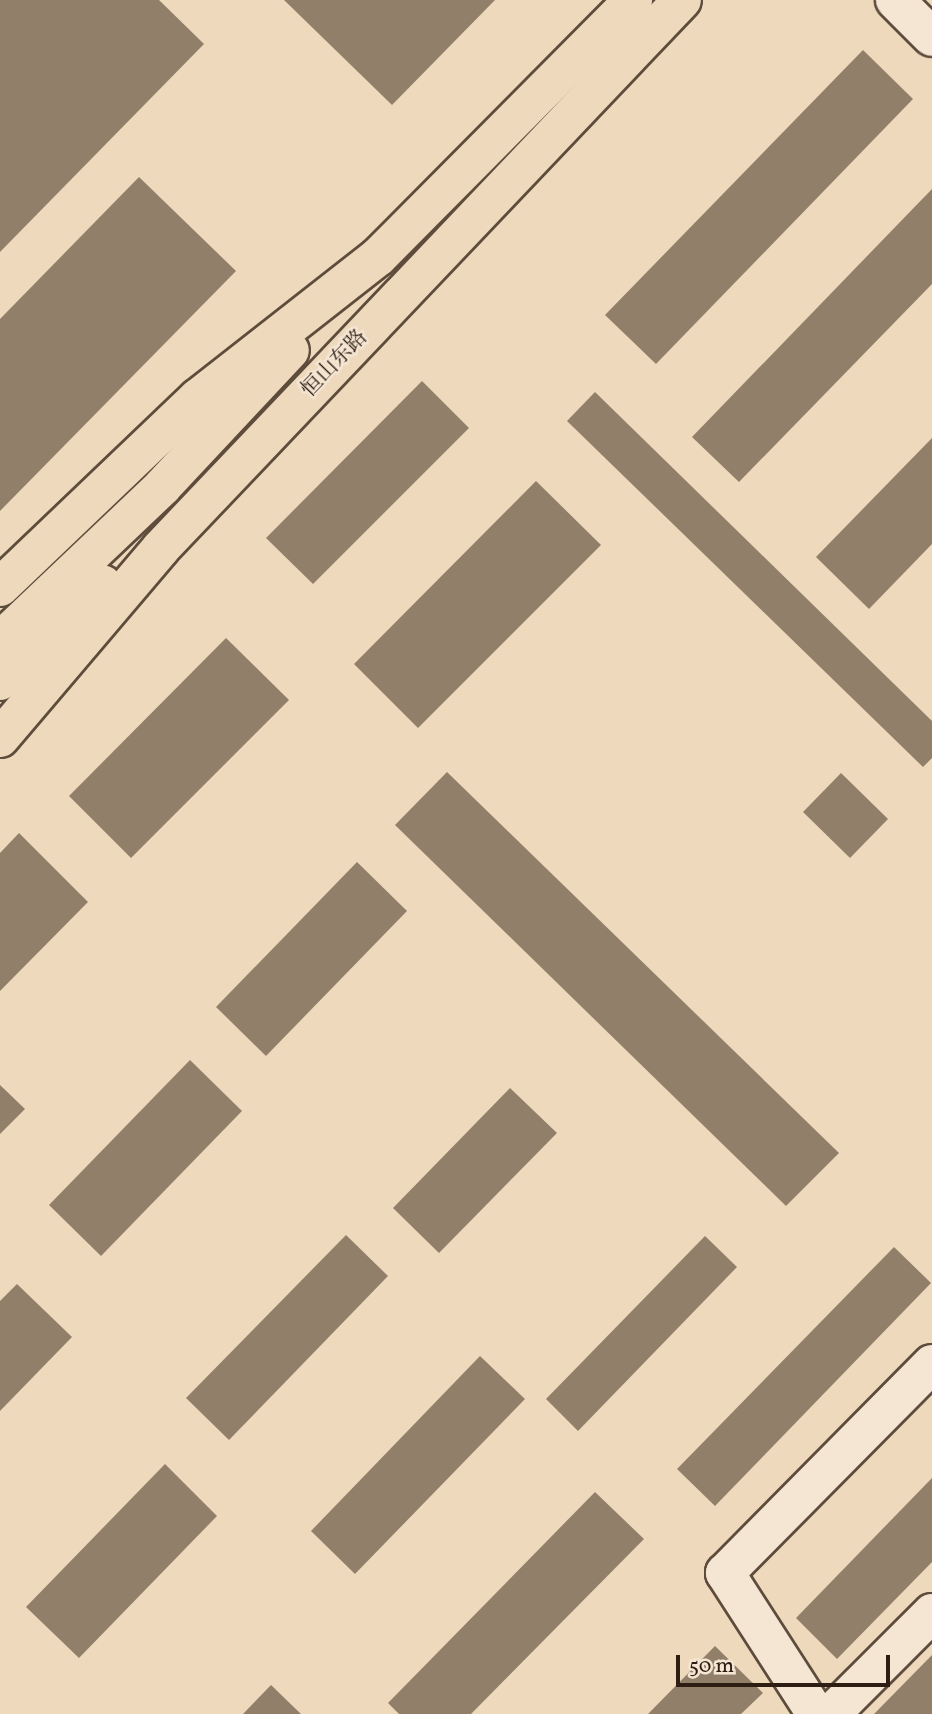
<!DOCTYPE html>
<meta charset="utf-8">
<style>
body{margin:0}
#map{position:relative;width:932px;height:1714px;overflow:hidden;background:#eed9bc;font-family:Vollkorn,"Noto Serif SC",serif}
div>[style]{position:absolute}
.building>*{inset:0;background:#927f6a}
.roads{filter:drop-shadow(2px 0 #5e4c3c) drop-shadow(-2px 0 #5e4c3c) drop-shadow(0 2px #5e4c3c) drop-shadow(0 -2px #5e4c3c)}
.minor>*{height:38px;margin:-19px;padding:0 19px;transform-origin:19px;border-radius:19px;background:#f4e6d3}
.major>*{height:38px;margin:-19px;padding:0 19px;transform-origin:19px;border-radius:19px;background:#eed9bc}
span{translate:-50% -50%;white-space:nowrap;text-align:center;line-height:1.15;-webkit-text-stroke:5px #f4e6d3;paint-order:stroke}
.street-label{font-size:21px;color:#2e1d12}
.scale{position:absolute;left:676px;top:1655px;width:214px;height:32px;box-sizing:border-box;border:4px solid #2e1d12;border-top:0;padding-left:9px;font-size:21px;line-height:24px;white-space:nowrap;color:#2e1d12;-webkit-text-stroke:5px #f4e6d3;paint-order:stroke}
</style>
<div id="map">
<div class="building">
<div style="clip-path:polygon(0 0,159px 0,204px 44px,0 252px)"></div>
<div style="clip-path:polygon(284px 0,495px 0,392px 105px)"></div>
<div style="clip-path:polygon(863px 50px,913px 99px,656px 364px,605px 315px)"></div>
<div style="clip-path:polygon(139px 177px,236px 271px,0 511px,0 319px)"></div>
<div style="clip-path:polygon(932px 189px,932px 284px,739px 482px,692px 437px)"></div>
<div style="clip-path:polygon(422px 381px,469px 428px,313px 584px,266px 538px)"></div>
<div style="clip-path:polygon(595px 392px,932px 721px,932px 758px,923px 767px,567px 421px)"></div>
<div style="clip-path:polygon(932px 438px,932px 544px,869px 609px,816px 557px)"></div>
<div style="clip-path:polygon(536px 481px,601px 545px,418px 728px,354px 664px)"></div>
<div style="clip-path:polygon(226px 638px,289px 700px,131px 858px,69px 796px)"></div>
<div style="clip-path:polygon(447px 772px,839px 1153px,786px 1206px,395px 825px)"></div>
<div style="clip-path:polygon(841px 773px,888px 819px,850px 858px,803px 812px)"></div>
<div style="clip-path:polygon(19px 833px,88px 902px,0 991px,0 853px)"></div>
<div style="clip-path:polygon(357px 862px,407px 911px,266px 1056px,216px 1007px)"></div>
<div style="clip-path:polygon(190px 1060px,242px 1111px,101px 1256px,49px 1205px)"></div>
<div style="clip-path:polygon(0 1085px,25px 1109px,0 1134px)"></div>
<div style="clip-path:polygon(510px 1088px,557px 1133px,439px 1253px,393px 1208px)"></div>
<div style="clip-path:polygon(346px 1235px,388px 1276px,229px 1440px,186px 1398px)"></div>
<div style="clip-path:polygon(705px 1236px,737px 1267px,578px 1431px,546px 1399px)"></div>
<div style="clip-path:polygon(894px 1247px,931px 1283px,715px 1506px,677px 1469px)"></div>
<div style="clip-path:polygon(17px 1284px,72px 1337px,0 1411px,0 1301px)"></div>
<div style="clip-path:polygon(480px 1356px,525px 1399px,355px 1574px,311px 1531px)"></div>
<div style="clip-path:polygon(165px 1464px,217px 1516px,79px 1658px,26px 1607px)"></div>
<div style="clip-path:polygon(932px 1478px,932px 1562px,837px 1659px,796px 1618px)"></div>
<div style="clip-path:polygon(595px 1492px,644px 1539px,471px 1714px,399px 1714px,388px 1703px)"></div>
<div style="clip-path:polygon(715px 1646px,763px 1693px,741px 1714px,648px 1714px)"></div>
<div style="clip-path:polygon(932px 1655px,932px 1714px,874px 1714px)"></div>
<div style="clip-path:polygon(271px 1685px,301px 1714px,243px 1714px)"></div>
</div>
<div class="roads">
<div class="minor">
<div style="left:895px;top:0;width:52px;rotate:45deg"></div>
<div style="left:816px;top:1714px;width:168px;rotate:-122.8deg"></div>
<div style="left:725px;top:1573px;width:294px;rotate:-45.3deg"></div>
<div style="left:831px;top:1714px;width:143px;rotate:-45deg"></div>
</div>
<div class="major">
<div style="left:0;top:587px;width:274px;rotate:-43.7deg"></div>
<div style="left:198px;top:398px;width:229px;rotate:-38.1deg"></div>
<div style="left:378px;top:257px;width:362px;rotate:-45.2deg"></div>
<div style="left:0;top:641px;width:224px;rotate:-43.5deg"></div>
<div style="left:162px;top:487px;width:187px;rotate:-46.9deg"></div>
<div style="left:0;top:681px;width:141px;rotate:-43.3deg"></div>
<div style="left:0;top:738px;width:249px;rotate:-49.7deg"></div>
<div style="left:161px;top:548px;width:756px;rotate:-46.45deg"></div>
</div>
</div>
<div class="street-label">
<span style="left:335px;top:364px;rotate:-46deg">恒山东路</span>
</div>
<div class="scale">50 m</div>
</div>
